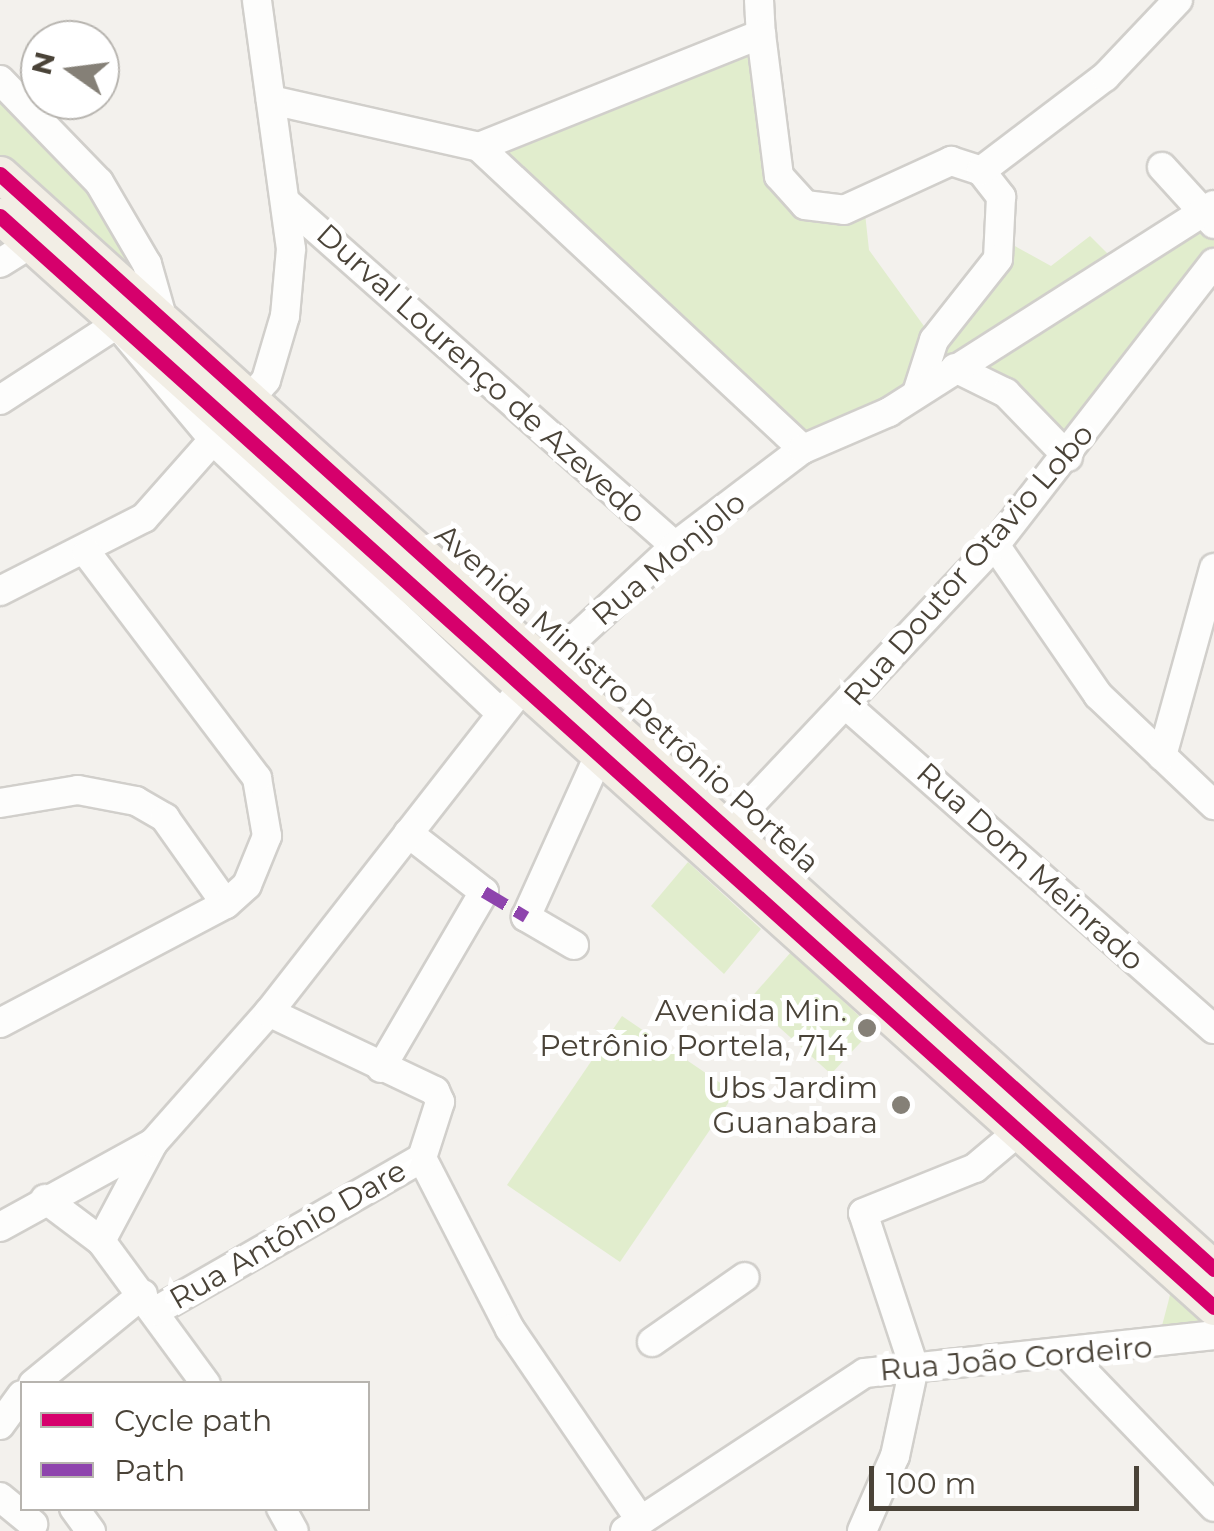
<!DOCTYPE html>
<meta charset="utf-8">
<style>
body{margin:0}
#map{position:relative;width:1214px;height:1531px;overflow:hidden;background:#f3f1ed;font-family:Montserrat,sans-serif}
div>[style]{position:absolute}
.green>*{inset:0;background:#e1edcd}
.roads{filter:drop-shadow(2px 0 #d1cfcb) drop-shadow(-2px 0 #d1cfcb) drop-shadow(0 2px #d1cfcb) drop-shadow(0 -2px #d1cfcb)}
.minor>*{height:28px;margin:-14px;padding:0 14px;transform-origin:14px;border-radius:14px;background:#fdfdfc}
.major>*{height:35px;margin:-17.5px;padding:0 17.5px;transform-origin:17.5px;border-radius:17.5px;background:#f2eee5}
.quiet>*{height:12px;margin-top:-6px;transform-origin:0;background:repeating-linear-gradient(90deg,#8e44ad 0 25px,transparent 0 37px)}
.cycleway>*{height:15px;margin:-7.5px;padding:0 7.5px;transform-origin:7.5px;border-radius:7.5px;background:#d6006c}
.dots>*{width:28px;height:28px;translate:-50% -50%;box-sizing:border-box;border:5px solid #fff;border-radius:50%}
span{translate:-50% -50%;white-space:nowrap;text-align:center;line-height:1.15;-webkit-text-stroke:10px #fff;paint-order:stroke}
.street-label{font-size:30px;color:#4a4338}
.poi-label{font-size:30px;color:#4a4338}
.right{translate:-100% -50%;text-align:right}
.legend{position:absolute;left:20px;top:1381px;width:350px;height:130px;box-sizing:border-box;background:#fff;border:2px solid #b7b4af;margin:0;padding:12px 18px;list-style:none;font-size:30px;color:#4a4338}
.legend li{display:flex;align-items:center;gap:20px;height:50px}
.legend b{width:50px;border:2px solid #b7b4af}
.north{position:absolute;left:20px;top:20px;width:100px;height:100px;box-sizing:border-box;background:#fff;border:2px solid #b7b4af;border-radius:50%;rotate:284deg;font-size:28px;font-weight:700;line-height:40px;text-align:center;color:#4a4338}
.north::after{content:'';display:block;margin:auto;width:35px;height:45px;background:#858077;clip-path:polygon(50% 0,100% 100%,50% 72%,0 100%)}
.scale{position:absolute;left:869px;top:1466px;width:270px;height:45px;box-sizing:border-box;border:5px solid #4a4338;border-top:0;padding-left:12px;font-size:30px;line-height:35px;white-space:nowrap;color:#4a4338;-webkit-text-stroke:8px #fff;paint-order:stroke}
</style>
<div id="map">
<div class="green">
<div style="clip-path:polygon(761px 34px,788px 193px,864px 204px,869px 250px,934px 340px,1004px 240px,1051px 266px,1090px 236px,1120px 266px,1203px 214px,1214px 224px,1214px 263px,1068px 457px,956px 368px,803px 449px,479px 147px)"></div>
<div style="clip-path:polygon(0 83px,99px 182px,163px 320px,0 174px)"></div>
<div style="clip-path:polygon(688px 862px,761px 929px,724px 974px,651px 906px)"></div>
<div style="clip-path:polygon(791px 952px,873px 1029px,831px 1074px,749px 1000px)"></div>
<div style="clip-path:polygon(622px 1016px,735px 1093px,620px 1262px,507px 1185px)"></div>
<div style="clip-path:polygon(1173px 1282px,1210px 1320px,1159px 1337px,1168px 1303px)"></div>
</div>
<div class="roads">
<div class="minor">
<div style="left:759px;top:0;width:34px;rotate:87deg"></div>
<div style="left:0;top:80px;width:142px;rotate:45.9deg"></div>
<div style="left:99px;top:182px;width:95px;rotate:59.7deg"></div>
<div style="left:147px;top:264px;width:58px;rotate:74.1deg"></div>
<div style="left:271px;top:100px;width:213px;rotate:12.7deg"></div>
<div style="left:479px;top:147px;width:304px;rotate:-21.8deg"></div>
<div style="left:761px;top:34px;width:143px;rotate:82.8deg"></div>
<div style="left:779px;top:176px;width:39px;rotate:48deg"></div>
<div style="left:805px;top:205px;width:39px;rotate:7deg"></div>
<div style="left:844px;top:210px;width:118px;rotate:-24.6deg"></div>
<div style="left:951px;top:161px;width:32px;rotate:18deg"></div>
<div style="left:981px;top:171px;width:33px;rotate:52deg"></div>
<div style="left:1001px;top:197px;width:62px;rotate:92.8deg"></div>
<div style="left:998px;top:259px;width:103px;rotate:128.3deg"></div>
<div style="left:934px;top:340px;width:56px;rotate:107.8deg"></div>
<div style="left:479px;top:147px;width:443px;rotate:43deg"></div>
<div style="left:1162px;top:167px;width:77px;rotate:47.6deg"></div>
<div style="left:981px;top:171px;width:156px;rotate:-37.2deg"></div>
<div style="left:1105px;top:77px;width:106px;rotate:-46.5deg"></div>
<div style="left:287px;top:203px;width:518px;rotate:41.48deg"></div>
<div style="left:0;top:263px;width:36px;rotate:-32deg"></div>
<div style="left:955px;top:368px;width:57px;rotate:26.1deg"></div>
<div style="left:1006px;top:393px;width:89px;rotate:45.9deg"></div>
<div style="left:0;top:400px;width:140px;rotate:-33deg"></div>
<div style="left:117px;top:324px;width:158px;rotate:50.1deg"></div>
<div style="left:218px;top:445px;width:388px;rotate:43.5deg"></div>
<div style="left:995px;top:545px;width:182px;rotate:55.5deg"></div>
<div style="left:1098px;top:695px;width:160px;rotate:43.5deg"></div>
<div style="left:0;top:591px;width:161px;rotate:-26.9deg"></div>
<div style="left:144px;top:518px;width:184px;rotate:-48.5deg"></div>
<div style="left:266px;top:380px;width:67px;rotate:-73.5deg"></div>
<div style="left:285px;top:316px;width:67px;rotate:-84.9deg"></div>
<div style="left:291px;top:249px;width:251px;rotate:-97.8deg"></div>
<div style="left:846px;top:705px;width:490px;rotate:41.4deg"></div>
<div style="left:1162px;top:756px;width:195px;rotate:-74.5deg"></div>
<div style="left:0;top:803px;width:79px;rotate:-9.5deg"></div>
<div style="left:78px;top:790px;width:59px;rotate:10.7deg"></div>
<div style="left:136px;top:801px;width:34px;rotate:30deg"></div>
<div style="left:165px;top:818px;width:105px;rotate:54.7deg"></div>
<div style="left:713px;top:844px;width:411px;rotate:-46.7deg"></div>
<div style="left:995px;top:545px;width:357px;rotate:-52.2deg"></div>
<div style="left:574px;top:945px;width:56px;rotate:-149.7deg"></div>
<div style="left:526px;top:917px;width:194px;rotate:-65.7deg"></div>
<div style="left:0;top:1023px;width:255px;rotate:-27.8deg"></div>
<div style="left:226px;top:904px;width:28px;rotate:-42deg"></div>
<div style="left:247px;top:885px;width:53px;rotate:-67.8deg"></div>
<div style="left:267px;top:836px;width:59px;rotate:-99.8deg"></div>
<div style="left:257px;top:778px;width:282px;rotate:-127.1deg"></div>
<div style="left:381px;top:1068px;width:204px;rotate:-59.7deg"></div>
<div style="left:484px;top:892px;width:96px;rotate:-142.2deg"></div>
<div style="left:422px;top:1158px;width:192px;rotate:62.8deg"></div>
<div style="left:510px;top:1329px;width:232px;rotate:55.7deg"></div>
<div style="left:45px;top:1199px;width:70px;rotate:36.9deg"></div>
<div style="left:101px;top:1241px;width:177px;rotate:53.7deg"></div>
<div style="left:0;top:1227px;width:175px;rotate:-28.8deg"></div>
<div style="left:101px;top:1241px;width:111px;rotate:-62deg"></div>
<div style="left:153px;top:1143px;width:175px;rotate:-48.5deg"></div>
<div style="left:269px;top:1012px;width:410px;rotate:-52deg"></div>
<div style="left:521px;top:689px;width:210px;rotate:-42.9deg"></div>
<div style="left:675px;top:546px;width:161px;rotate:-37.2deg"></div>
<div style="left:803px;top:449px;width:94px;rotate:-23.3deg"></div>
<div style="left:889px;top:412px;width:385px;rotate:-32.5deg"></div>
<div style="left:156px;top:1311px;width:307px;rotate:-29.9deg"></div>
<div style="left:422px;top:1158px;width:59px;rotate:-72.2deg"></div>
<div style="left:440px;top:1102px;width:12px;rotate:-114deg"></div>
<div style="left:435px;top:1091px;width:184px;rotate:-154.6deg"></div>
<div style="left:652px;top:1342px;width:113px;rotate:-35deg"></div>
<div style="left:1067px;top:1354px;width:212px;rotate:46.1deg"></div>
<div style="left:33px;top:1384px;width:142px;rotate:-39.3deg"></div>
<div style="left:0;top:1425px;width:37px;rotate:-54deg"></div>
<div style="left:0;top:1497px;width:43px;rotate:39.3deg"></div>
<div style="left:74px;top:1508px;width:29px;rotate:54deg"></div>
<div style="left:281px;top:1508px;width:26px;rotate:61deg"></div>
<div style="left:625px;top:1531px;width:287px;rotate:-33.4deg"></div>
<div style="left:865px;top:1373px;width:351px;rotate:-6.2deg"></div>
<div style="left:862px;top:1531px;width:82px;rotate:-66.3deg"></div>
<div style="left:895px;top:1456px;width:91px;rotate:-77.9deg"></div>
<div style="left:914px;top:1367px;width:162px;rotate:-108.3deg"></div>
<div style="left:863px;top:1213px;width:121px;rotate:-21.9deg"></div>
<div style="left:975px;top:1168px;width:57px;rotate:-40.1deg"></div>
</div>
<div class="major">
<div style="left:0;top:174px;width:1635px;rotate:42.05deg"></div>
<div style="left:0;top:216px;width:1632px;rotate:41.95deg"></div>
</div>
</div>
<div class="quiet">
<div style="left:484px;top:892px;width:49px;rotate:30.8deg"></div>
</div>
<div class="cycleway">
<div style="left:0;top:174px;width:1635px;rotate:42.05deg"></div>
<div style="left:0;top:216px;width:1632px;rotate:41.95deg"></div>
</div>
<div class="dots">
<div style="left:867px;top:1028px;background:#858077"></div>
<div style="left:901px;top:1105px;background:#858077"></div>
</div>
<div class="street-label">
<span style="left:481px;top:374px;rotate:42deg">Durval Lourenço de Azevedo</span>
<span style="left:669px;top:559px;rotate:-40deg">Rua Monjolo</span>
<span style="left:969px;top:565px;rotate:-49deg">Rua Doutor Otavio Lobo</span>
<span style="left:627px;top:699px;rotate:42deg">Avenida Ministro Petrônio Portela</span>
<span style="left:1030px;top:867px;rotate:42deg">Rua Dom Meinrado</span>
<span style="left:288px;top:1235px;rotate:-30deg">Rua Antônio Dare</span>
<span style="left:1016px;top:1359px;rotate:-5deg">Rua João Cordeiro</span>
</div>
<div class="poi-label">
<span class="right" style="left:847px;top:1028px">Avenida Min.<br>Petrônio Portela, 714</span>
<span class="right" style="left:878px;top:1105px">Ubs Jardim<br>Guanabara</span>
</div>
<ul class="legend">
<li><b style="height:12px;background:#d6006c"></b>Cycle path</li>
<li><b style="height:12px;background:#8e44ad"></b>Path</li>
</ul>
<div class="north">N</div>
<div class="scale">100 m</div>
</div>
